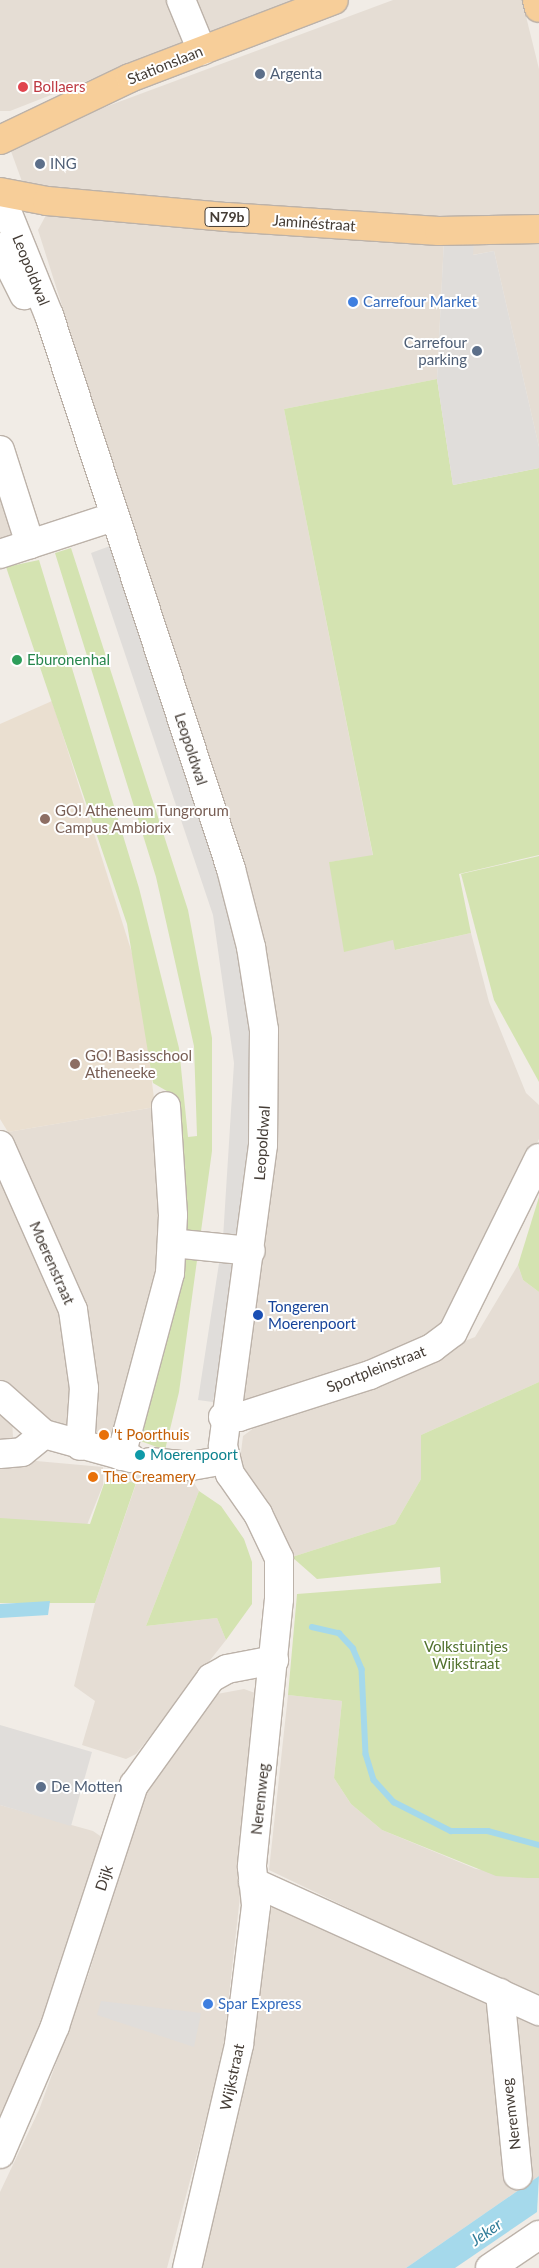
<!DOCTYPE html>
<meta charset="utf-8">
<style>
body{margin:0}
#map{position:relative;width:539px;height:2268px;overflow:hidden;background:#f1ece6;font-family:Lato,sans-serif}
div>[style]{position:absolute}
.residential>*{inset:0;background:#e5ddd4}
.education>*{inset:0;background:#eadfd0}
.green>*{inset:0;background:#d4e3b1}
.parking>*{inset:0;background:#e0ddda}
.water>*{inset:0;background:#a5d9eb}
.stream>*{height:5.5px;margin:-2.75px;padding:0 2.75px;transform-origin:2.75px;border-radius:2.75px;background:#a5d9eb}
.roads{filter:drop-shadow(1px 0 #bcb2a9) drop-shadow(-1px 0 #bcb2a9) drop-shadow(0 1px #bcb2a9) drop-shadow(0 -1px #bcb2a9)}
.minor>*{height:28px;margin:-14px;padding:0 14px;transform-origin:14px;border-radius:14px;background:#fff}
.major>*{height:28px;margin:-14px;padding:0 14px;transform-origin:14px;border-radius:14px;background:#f7ce99}
.dots>*{width:14px;height:14px;translate:-50% -50%;box-sizing:border-box;border:2px solid #fff;border-radius:50%}
span{translate:-50% -50%;white-space:nowrap;text-align:center;line-height:1.15;-webkit-text-stroke:4px #fff;paint-order:stroke}
.shield-label span{padding:1px 4px;background:#fff;border:1px solid;border-radius:4px;-webkit-text-stroke-width:0}
.shield-label{font-size:14px;color:#443c35;font-weight:700}
.street-label{font-size:15px;color:#443c35}
.service-label{font-size:15px;color:#4e5e75}
.left{translate:0 -50%;text-align:left}
.right{translate:-100% -50%;text-align:right}
.health-label{font-size:15px;color:#be3a42}
.shop-label{font-size:15px;color:#366cbe}
.leisure-label{font-size:15px;color:#27864d}
.education-label{font-size:15px;color:#785e54}
.transit-label{font-size:15px;color:#164399}
.food-label{font-size:15px;color:#c56008}
.culture-label{font-size:15px;color:#0d838f}
.park-label{font-size:15px;color:#51712d}
.water-label{font-size:16px;color:#327d99;font-style:italic}
</style>
<div id="map">
<div class="residential">
<div style="clip-path:polygon(0 0,171px 0,189px 41px,10px 111px,0 111px)"></div>
<div style="clip-path:polygon(186px 0,311px 0,203px 40px)"></div>
<div style="clip-path:polygon(393px 0,522px 0,539px 69px,539px 218px,440px 221px,24px 187px,8px 143px)"></div>
<div style="clip-path:polygon(52px 204px,444px 239px,437px 379px,284px 409px,373px 856px,329px 862px,393px 939px,396px 950px,471px 933px,489px 1002px,526px 1093px,539px 1105px,539px 1139px,453px 1316px,406px 1354px,250px 1403px,243px 1400px,243px 1373px,271px 1193px,276px 1087px,128px 513px,38px 230px)"></div>
<div style="clip-path:polygon(474px 240px,539px 240px,539px 447px,494px 251px,472px 255px)"></div>
<div style="clip-path:polygon(0 471px,20px 537px,0 544px)"></div>
<div style="clip-path:polygon(155px 1107px,163px 1245px,116px 1443px,86px 1437px,60px 1263px,8px 1132px)"></div>
<div style="clip-path:polygon(0 1165px,65px 1307px,77px 1428px,48px 1423px,0 1384px)"></div>
<div style="clip-path:polygon(518px 1265px,523px 1280px,539px 1292px,539px 1382px,421px 1435px,421px 1479px,395px 1524px,292px 1557px,274px 1512px,245px 1474px,240px 1460px,243px 1436px,265px 1420px,475px 1337px)"></div>
<div style="clip-path:polygon(0 1406px,12px 1416px,14px 1459px,103px 1467px,103px 1485px,57px 1600px,0 1601px)"></div>
<div style="clip-path:polygon(127px 1461px,194px 1483px,199px 1491px,146px 1626px,217px 1618px,226px 1640px,136px 1754px,126px 1759px,82px 1745px,95px 1701px,74px 1686px,95px 1603px,136px 1484px,120px 1480px)"></div>
<div style="clip-path:polygon(244px 1689px,255px 1693px,257px 1703px,255px 1761px,222px 2059px,167px 2268px,0 2268px,0 2192px,39px 2110px,89px 1973px,143px 1795px,195px 1714px,217px 1694px)"></div>
<div style="clip-path:polygon(288px 1695px,342px 1701px,334px 1778px,351px 1804px,382px 1830px,476px 1869px,539px 1878px,539px 1999px,269px 1870px)"></div>
<div style="clip-path:polygon(0 1805px,93px 1831px,106px 1840px,39px 2042px,0 2127px)"></div>
<div style="clip-path:polygon(279px 1902px,539px 2027px,539px 2176px,406px 2268px,200px 2268px,266px 1915px,270px 1905px)"></div>
</div>
<div class="education">
<div style="clip-path:polygon(52px 701px,139px 975px,155px 1107px,8px 1132px,0 1119px,0 724px)"></div>
</div>
<div class="green">
<div style="clip-path:polygon(437px 379px,453px 485px,539px 468px,539px 855px,459px 874px,471px 933px,395px 950px,393px 940px,344px 952px,329px 862px,373px 855px,284px 409px)"></div>
<div style="clip-path:polygon(71px 548px,188px 910px,212px 1038px,212px 1151px,179px 1392px,165px 1450px,135px 1439px,176px 1304px,183px 1233px,172px 1094px,153px 1083px,127px 924px,6px 567px,39px 560px,139px 888px,179px 1048px,188px 1137px,197px 1136px,194px 1046px,156px 877px,55px 553px)"></div>
<div style="clip-path:polygon(539px 856px,539px 1082px,494px 1000px,461px 874px)"></div>
<div style="clip-path:polygon(539px 1197px,539px 1292px,523px 1280px,518px 1265px)"></div>
<div style="clip-path:polygon(539px 1382px,539px 1878px,528px 1878px,496px 1876px,382px 1830px,351px 1804px,334px 1778px,342px 1701px,288px 1695px,297px 1594px,441px 1583px,440px 1567px,317px 1579px,292px 1557px,395px 1524px,421px 1479px,421px 1435px)"></div>
<div style="clip-path:polygon(106px 1478px,136px 1483px,95px 1603px,0 1603px,0 1518px,90px 1524px)"></div>
<div style="clip-path:polygon(199px 1491px,221px 1506px,244px 1539px,252px 1562px,252px 1604px,226px 1640px,217px 1618px,146px 1626px)"></div>
</div>
<div class="parking">
<div style="clip-path:polygon(444px 239px,474px 240px,473px 255px,494px 251px,539px 447px,539px 468px,453px 485px,437px 379px)"></div>
<div style="clip-path:polygon(110px 546px,219px 867px,241px 953px,254px 1062px,253px 1148px,243px 1239px,223px 1238px,234px 1063px,213px 915px,91px 553px)"></div>
<div style="clip-path:polygon(220px 1257px,239px 1259px,213px 1402px,198px 1400px)"></div>
<div style="clip-path:polygon(0 1725px,92px 1752px,71px 1826px,0 1805px)"></div>
<div style="clip-path:polygon(101px 2001px,201px 2013px,194px 2047px,97px 2015px)"></div>
</div>
<div class="water">
<div style="clip-path:polygon(50px 1601px,48px 1615px,0 1618px,0 1604px)"></div>
<div style="clip-path:polygon(539px 2176px,537px 2212px,455px 2268px,406px 2268px)"></div>
</div>
<div class="stream">
<div style="left:312px;top:1627px;width:28px;rotate:13deg"></div>
<div style="left:339px;top:1633px;width:21px;rotate:47deg"></div>
<div style="left:353px;top:1648px;width:23px;rotate:67deg"></div>
<div style="left:362px;top:1669px;width:85px;rotate:87.3deg"></div>
<div style="left:366px;top:1754px;width:27px;rotate:73deg"></div>
<div style="left:374px;top:1780px;width:30px;rotate:48deg"></div>
<div style="left:394px;top:1802px;width:64px;rotate:27deg"></div>
<div style="left:451px;top:1831px;width:37px"></div>
<div style="left:488px;top:1831px;width:53px;rotate:15.4deg"></div>
</div>
<div class="roads">
<div class="minor">
<div style="left:181px;top:0;width:55px;rotate:67.6deg"></div>
<div style="left:0;top:194px;width:131px;rotate:68deg"></div>
<div style="left:49px;top:315px;width:583px;rotate:71.81deg"></div>
<div style="left:231px;top:869px;width:81px;rotate:75.6deg"></div>
<div style="left:251px;top:947px;width:84px;rotate:81.1deg"></div>
<div style="left:264px;top:1030px;width:115px;rotate:90.5deg"></div>
<div style="left:263px;top:1145px;width:304px;rotate:97.6deg"></div>
<div style="left:223px;top:1446px;width:29px;rotate:76deg"></div>
<div style="left:230px;top:1474px;width:49px;rotate:55deg"></div>
<div style="left:258px;top:1514px;width:49px;rotate:64.5deg"></div>
<div style="left:279px;top:1558px;width:41px;rotate:90deg"></div>
<div style="left:279px;top:1599px;width:269px;rotate:95.8deg"></div>
<div style="left:252px;top:1867px;width:39px;rotate:84deg"></div>
<div style="left:256px;top:1906px;width:140px;rotate:97deg"></div>
<div style="left:239px;top:2045px;width:229px;rotate:103.1deg"></div>
<div style="left:0;top:247px;width:54px;rotate:63.4deg"></div>
<div style="left:0;top:450px;width:99px;rotate:72.3deg"></div>
<div style="left:0;top:554px;width:119px;rotate:-18.1deg"></div>
<div style="left:0;top:1145px;width:180px;rotate:66.1deg"></div>
<div style="left:73px;top:1310px;width:79px;rotate:82deg"></div>
<div style="left:84px;top:1388px;width:58px;rotate:93.9deg"></div>
<div style="left:172px;top:1243px;width:79px;rotate:5.8deg"></div>
<div style="left:0;top:1395px;width:59px;rotate:41.6deg"></div>
<div style="left:44px;top:1434px;width:90px;rotate:15.4deg"></div>
<div style="left:223px;top:1417px;width:16px"></div>
<div style="left:239px;top:1417px;width:138px;rotate:-17.8deg"></div>
<div style="left:370px;top:1375px;width:68px;rotate:-23.5deg"></div>
<div style="left:432px;top:1348px;width:26px;rotate:-37deg"></div>
<div style="left:453px;top:1332px;width:194px;rotate:-63.7deg"></div>
<div style="left:0;top:1454px;width:22px;rotate:-5deg"></div>
<div style="left:22px;top:1452px;width:28px;rotate:-39deg"></div>
<div style="left:121px;top:1456px;width:189px;rotate:-75deg"></div>
<div style="left:170px;top:1273px;width:58px;rotate:-87deg"></div>
<div style="left:173px;top:1215px;width:109px;rotate:-93.7deg"></div>
<div style="left:150px;top:1462px;width:41px;rotate:5.6deg"></div>
<div style="left:191px;top:1466px;width:35px;rotate:-10deg"></div>
<div style="left:253px;top:1882px;width:314px;rotate:24.3deg"></div>
<div style="left:500px;top:1993px;width:183px;rotate:84.4deg"></div>
<div style="left:0;top:2154px;width:139px;rotate:-66.7deg"></div>
<div style="left:55px;top:2026px;width:254px;rotate:-71.9deg"></div>
<div style="left:134px;top:1785px;width:132px;rotate:-54.3deg"></div>
<div style="left:211px;top:1678px;width:18px;rotate:-29deg"></div>
<div style="left:227px;top:1669px;width:48px;rotate:-10.8deg"></div>
<div style="left:490px;top:2268px;width:59px;rotate:-34deg"></div>
</div>
<div class="major">
<div style="left:537px;top:0;width:8px;rotate:76deg"></div>
<div style="left:0;top:140px;width:144px;rotate:-25.5deg"></div>
<div style="left:130px;top:78px;width:218px;rotate:-20.9deg"></div>
<div style="left:0;top:192px;width:48px;rotate:10.8deg"></div>
<div style="left:47px;top:201px;width:181px;rotate:5.1deg"></div>
<div style="left:227px;top:217px;width:212px;rotate:3.8deg"></div>
<div style="left:439px;top:231px;width:100px;rotate:-1.1deg"></div>
</div>
</div>
<div class="dots">
<div style="left:260px;top:74px;background:#5c6f8a"></div>
<div style="left:23px;top:87px;background:#e0444e"></div>
<div style="left:40px;top:164px;background:#5c6f8a"></div>
<div style="left:353px;top:302px;background:#3f7fe0"></div>
<div style="left:477px;top:351px;background:#5c6f8a"></div>
<div style="left:17px;top:660px;background:#2e9e5b"></div>
<div style="left:45px;top:819px;background:#8d6e63"></div>
<div style="left:75px;top:1064px;background:#8d6e63"></div>
<div style="left:258px;top:1315px;background:#1a4fb4"></div>
<div style="left:104px;top:1435px;background:#e8710a"></div>
<div style="left:140px;top:1455px;background:#0f9aa8"></div>
<div style="left:93px;top:1477px;background:#e8710a"></div>
<div style="left:41px;top:1787px;background:#5c6f8a"></div>
<div style="left:208px;top:2004px;background:#3f7fe0"></div>
</div>
<div class="shield-label">
<span style="left:227px;top:217px">N79b</span>
</div>
<div class="street-label">
<span style="left:165px;top:65px;rotate:-22deg">Stationslaan</span>
<span style="left:314px;top:223px;rotate:4deg">Jaminéstraat</span>
<span style="left:31px;top:270px;rotate:68deg">Leopoldwal</span>
<span style="left:191px;top:749px;rotate:72deg">Leopoldwal</span>
<span style="left:262px;top:1143px;rotate:-86deg">Leopoldwal</span>
<span style="left:52px;top:1263px;rotate:66deg">Moerenstraat</span>
<span style="left:376px;top:1369px;rotate:-21deg">Sportpleinstraat</span>
<span style="left:260px;top:1799px;rotate:-84deg">Neremweg</span>
<span style="left:104px;top:1878px;rotate:-72deg">Dijk</span>
<span style="left:232px;top:2077px;rotate:-78deg">Wijkstraat</span>
<span style="left:511px;top:2114px;rotate:-97deg">Neremweg</span>
</div>
<div class="service-label">
<span class="left" style="left:270px;top:74px">Argenta</span>
<span class="left" style="left:50px;top:164px">ING</span>
<span class="right" style="left:467px;top:351px">Carrefour<br>parking</span>
<span class="left" style="left:51px;top:1787px">De Motten</span>
</div>
<div class="health-label">
<span class="left" style="left:33px;top:87px">Bollaers</span>
</div>
<div class="shop-label">
<span class="left" style="left:363px;top:302px">Carrefour Market</span>
<span class="left" style="left:218px;top:2004px">Spar Express</span>
</div>
<div class="leisure-label">
<span class="left" style="left:27px;top:660px">Eburonenhal</span>
</div>
<div class="education-label">
<span class="left" style="left:55px;top:819px">GO! Atheneum Tungrorum<br>Campus Ambiorix</span>
<span class="left" style="left:85px;top:1064px">GO! Basisschool<br>Atheneeke</span>
</div>
<div class="transit-label">
<span class="left" style="left:268px;top:1315px">Tongeren<br>Moerenpoort</span>
</div>
<div class="food-label">
<span class="left" style="left:114px;top:1435px">'t Poorthuis</span>
<span class="left" style="left:103px;top:1477px">The Creamery</span>
</div>
<div class="culture-label">
<span class="left" style="left:150px;top:1455px">Moerenpoort</span>
</div>
<div class="park-label">
<span style="left:466px;top:1655px">Volkstuintjes<br>Wijkstraat</span>
</div>
<div class="water-label">
<span style="left:486px;top:2232px;rotate:-35deg">Jeker</span>
</div>
</div>
